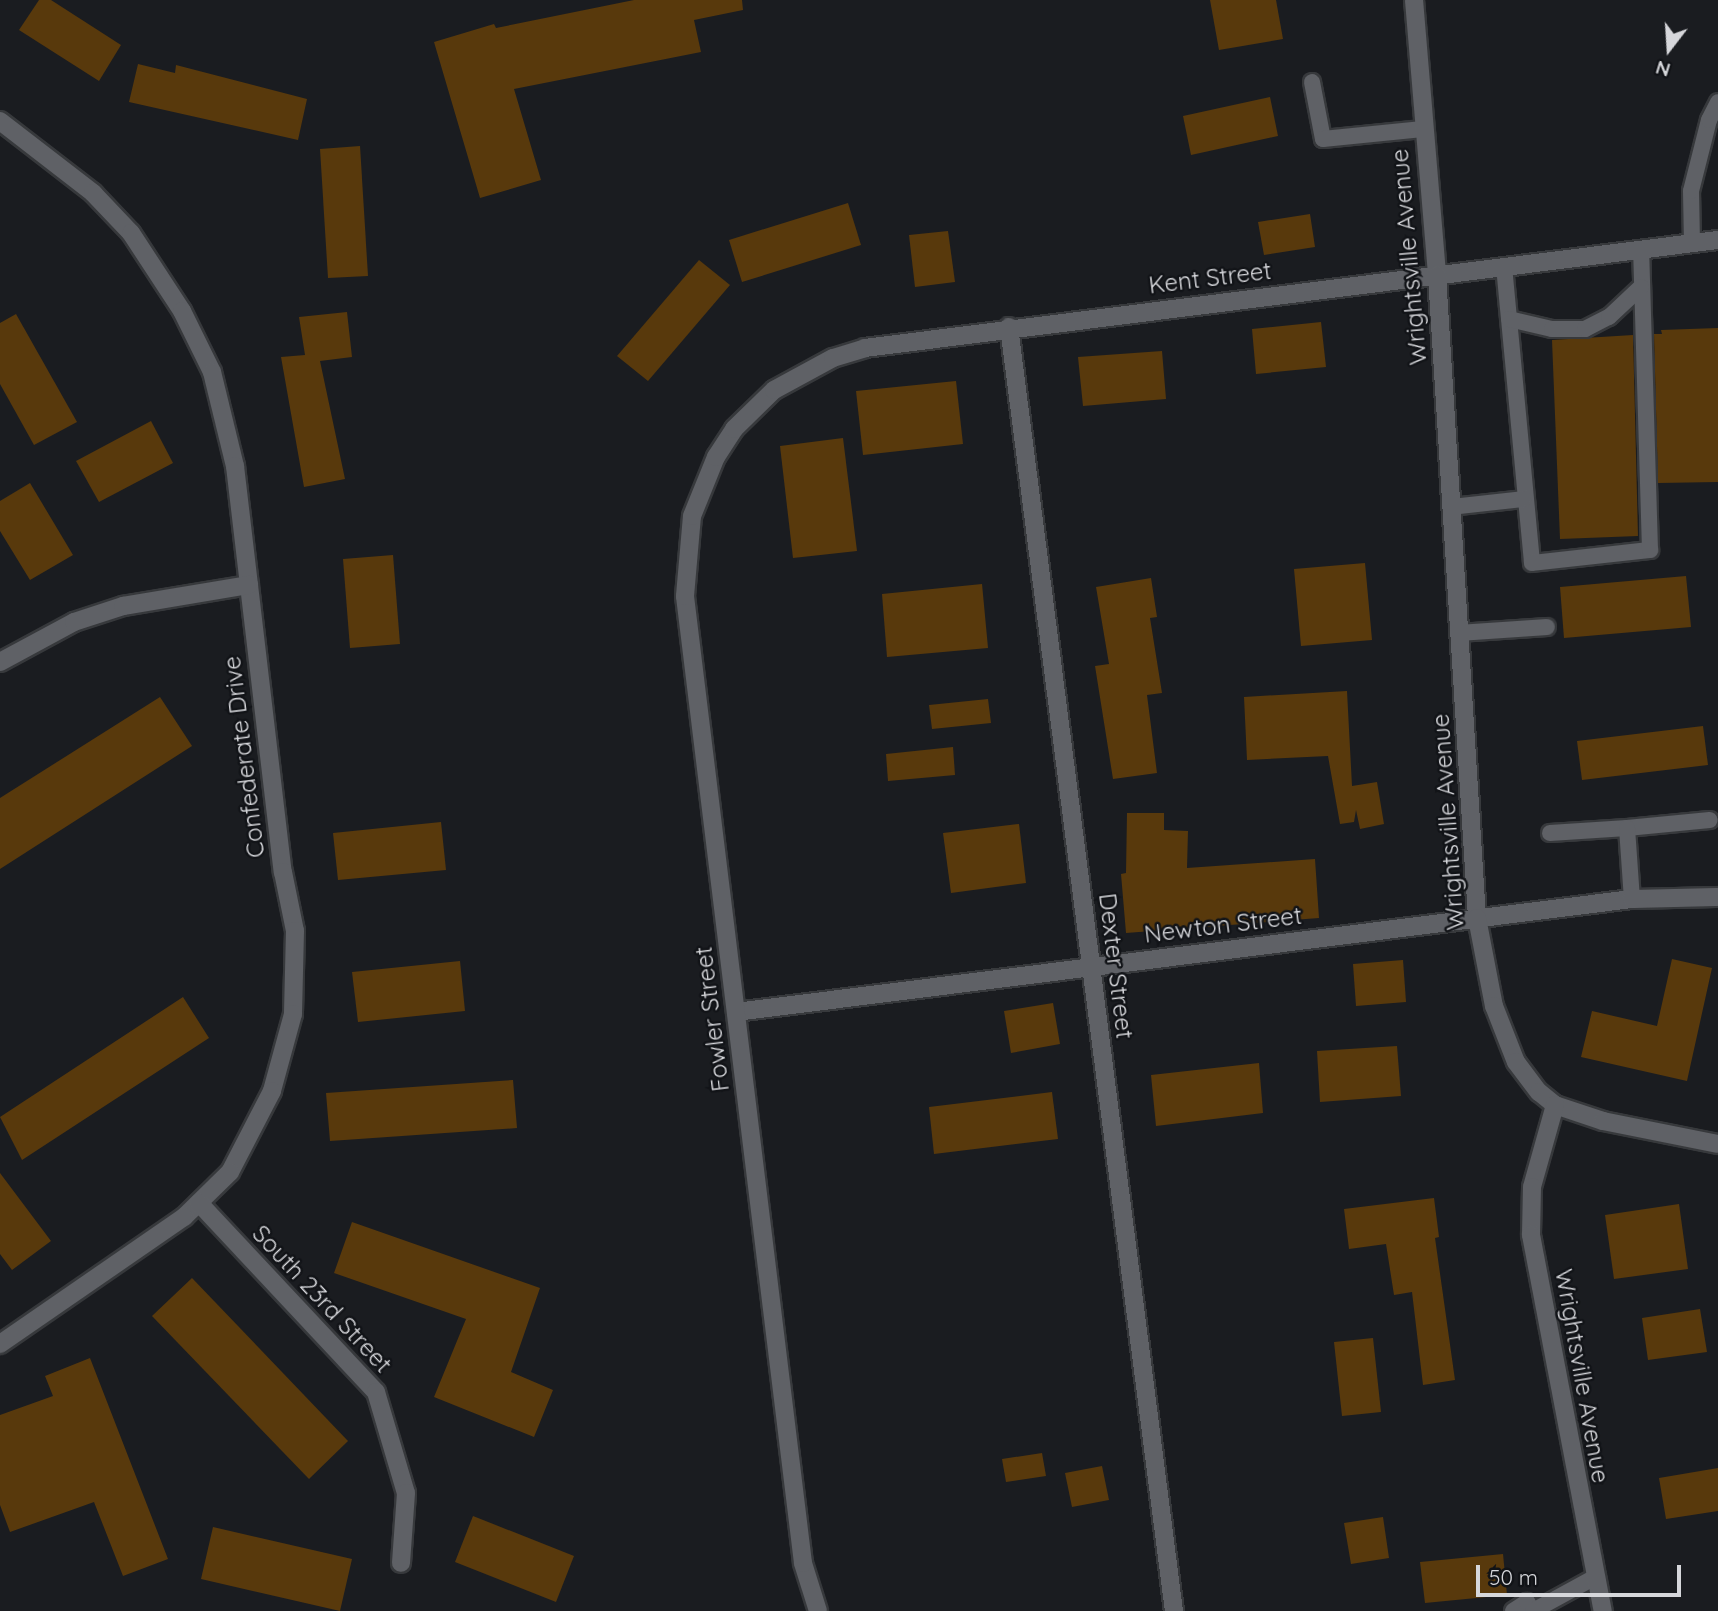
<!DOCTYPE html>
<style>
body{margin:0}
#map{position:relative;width:1718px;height:1611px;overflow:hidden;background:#1a1c20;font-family:Quicksand,sans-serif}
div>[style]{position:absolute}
.building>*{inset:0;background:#58390c}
.roads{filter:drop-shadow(2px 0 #37393c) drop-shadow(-2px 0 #37393c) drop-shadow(0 2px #37393c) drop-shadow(0 -2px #37393c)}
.service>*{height:16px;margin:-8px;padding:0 8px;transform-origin:8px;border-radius:8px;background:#5f6166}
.minor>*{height:18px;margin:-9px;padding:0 9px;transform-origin:9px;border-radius:9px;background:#5f6166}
.tertiary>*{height:18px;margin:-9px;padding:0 9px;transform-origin:9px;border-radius:9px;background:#5f6166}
span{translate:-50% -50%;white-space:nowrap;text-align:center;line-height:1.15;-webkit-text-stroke:5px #111317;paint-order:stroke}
.street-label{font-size:24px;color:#d6d7db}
.north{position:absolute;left:1634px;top:14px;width:70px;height:70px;-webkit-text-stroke:5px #111317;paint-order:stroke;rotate:197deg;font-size:19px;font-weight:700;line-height:28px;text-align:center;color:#d6d7db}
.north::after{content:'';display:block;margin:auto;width:24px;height:32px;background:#d6d7db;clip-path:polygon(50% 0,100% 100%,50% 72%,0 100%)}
.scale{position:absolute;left:1476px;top:1565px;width:205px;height:32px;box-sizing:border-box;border:4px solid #d6d7db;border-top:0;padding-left:9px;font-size:21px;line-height:24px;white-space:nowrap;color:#d6d7db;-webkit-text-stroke:5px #111317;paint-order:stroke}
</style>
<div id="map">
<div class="building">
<div style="clip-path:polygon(39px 0,51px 0,121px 45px,99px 81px,19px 30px)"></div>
<div style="clip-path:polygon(634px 0,742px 0,743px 10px,694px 20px,701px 52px,514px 89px,541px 180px,480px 198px,434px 42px,494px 24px,496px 28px)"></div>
<div style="clip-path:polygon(1210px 0,1276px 0,1283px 39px,1219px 50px)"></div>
<div style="clip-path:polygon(138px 64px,175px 73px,176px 65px,307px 99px,298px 140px,129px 102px)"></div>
<div style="clip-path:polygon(1270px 97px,1278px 136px,1191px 155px,1183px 116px)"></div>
<div style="clip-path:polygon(360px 146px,368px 276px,328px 278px,320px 149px)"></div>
<div style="clip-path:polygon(848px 203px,861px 245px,742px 282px,729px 240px)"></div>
<div style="clip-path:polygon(1310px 214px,1315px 247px,1264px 255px,1258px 222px)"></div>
<div style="clip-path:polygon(948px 231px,955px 282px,915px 287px,909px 235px)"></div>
<div style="clip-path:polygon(699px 260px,730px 285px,648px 381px,617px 356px)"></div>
<div style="clip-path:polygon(347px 312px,352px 357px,320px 361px,345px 479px,304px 487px,281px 357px,305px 355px,299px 317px)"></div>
<div style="clip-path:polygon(16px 314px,77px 422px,34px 445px,0 384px,0 323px)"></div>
<div style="clip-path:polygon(1321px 322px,1326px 367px,1256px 374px,1252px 329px)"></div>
<div style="clip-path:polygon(1718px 328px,1718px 482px,1658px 483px,1654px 334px,1662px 334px,1661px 330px)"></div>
<div style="clip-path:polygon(1633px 335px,1638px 536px,1560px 539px,1552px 340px)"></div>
<div style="clip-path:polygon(1162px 351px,1166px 399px,1083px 406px,1078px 357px)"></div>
<div style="clip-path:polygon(956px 381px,963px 444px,863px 455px,856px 391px)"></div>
<div style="clip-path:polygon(151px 421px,173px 463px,99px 502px,76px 461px)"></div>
<div style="clip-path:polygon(843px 438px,857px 551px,793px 558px,780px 446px)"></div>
<div style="clip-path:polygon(30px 483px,73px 555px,30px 580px,0 531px,0 501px)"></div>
<div style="clip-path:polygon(393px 555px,400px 644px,350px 648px,343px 559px)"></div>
<div style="clip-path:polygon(1365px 563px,1372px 640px,1301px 646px,1294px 569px)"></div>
<div style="clip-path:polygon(1686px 576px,1691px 627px,1564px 638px,1560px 587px)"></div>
<div style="clip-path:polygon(1151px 578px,1157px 617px,1150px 618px,1162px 693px,1147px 695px,1157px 773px,1113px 779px,1095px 666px,1109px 664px,1096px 587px)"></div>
<div style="clip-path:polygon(982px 584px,988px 648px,887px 657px,882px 594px)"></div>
<div style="clip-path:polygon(1347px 691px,1352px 786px,1377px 782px,1384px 824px,1360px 829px,1356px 810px,1354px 822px,1340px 824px,1328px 756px,1247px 760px,1244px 697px)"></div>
<div style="clip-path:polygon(160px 697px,192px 746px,0 869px,0 798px)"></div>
<div style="clip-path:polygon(988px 699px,991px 723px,932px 729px,929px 705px)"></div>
<div style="clip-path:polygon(1703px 726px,1708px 765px,1582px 780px,1577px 741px)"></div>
<div style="clip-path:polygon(953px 747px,955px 775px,888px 781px,886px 754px)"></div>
<div style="clip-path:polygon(1127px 813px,1164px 813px,1164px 830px,1188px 831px,1187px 868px,1315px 859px,1319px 918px,1126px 933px,1121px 874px,1126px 873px)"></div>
<div style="clip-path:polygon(441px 822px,446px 870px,338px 880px,333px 833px)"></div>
<div style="clip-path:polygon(1019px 824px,1026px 883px,951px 893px,943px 833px)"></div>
<div style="clip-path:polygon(1672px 959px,1712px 968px,1687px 1081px,1581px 1057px,1592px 1011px,1657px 1026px)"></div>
<div style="clip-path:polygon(1403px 960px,1406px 1002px,1356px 1006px,1353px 964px)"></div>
<div style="clip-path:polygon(460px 961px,465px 1011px,358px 1022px,352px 972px)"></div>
<div style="clip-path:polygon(183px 997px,209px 1038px,22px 1160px,0 1117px)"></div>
<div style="clip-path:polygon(1053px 1003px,1060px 1044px,1011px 1053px,1004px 1011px)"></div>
<div style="clip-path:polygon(1397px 1046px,1401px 1096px,1320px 1102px,1317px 1051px)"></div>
<div style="clip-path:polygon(1259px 1063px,1263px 1113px,1156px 1126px,1151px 1075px)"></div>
<div style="clip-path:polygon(513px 1080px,517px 1128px,330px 1141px,326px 1093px)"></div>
<div style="clip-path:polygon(1052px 1092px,1058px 1139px,934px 1154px,929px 1107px)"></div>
<div style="clip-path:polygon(0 1173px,51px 1241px,12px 1270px,0 1254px)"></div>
<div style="clip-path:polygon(1434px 1198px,1439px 1237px,1435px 1238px,1455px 1380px,1423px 1385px,1412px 1292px,1394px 1295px,1386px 1244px,1349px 1249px,1344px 1209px)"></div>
<div style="clip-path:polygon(1679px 1204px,1688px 1269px,1614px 1279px,1605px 1215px)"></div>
<div style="clip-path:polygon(352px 1222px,540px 1288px,511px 1372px,553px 1390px,534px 1437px,434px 1397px,466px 1319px,334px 1273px)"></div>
<div style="clip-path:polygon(192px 1278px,348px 1441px,309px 1479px,152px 1316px)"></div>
<div style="clip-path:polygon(1700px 1309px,1707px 1352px,1648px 1360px,1642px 1318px)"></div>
<div style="clip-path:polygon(1373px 1338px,1381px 1412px,1342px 1416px,1334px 1342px)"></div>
<div style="clip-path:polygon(90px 1358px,168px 1559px,123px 1576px,94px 1502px,10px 1532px,0 1505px,0 1415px,53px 1396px,45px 1376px)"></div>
<div style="clip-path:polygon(1042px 1453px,1046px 1476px,1006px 1482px,1002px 1459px)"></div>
<div style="clip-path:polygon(1102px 1466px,1109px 1500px,1072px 1507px,1065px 1473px)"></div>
<div style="clip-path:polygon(1718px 1468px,1718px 1511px,1666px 1519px,1659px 1478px)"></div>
<div style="clip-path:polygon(473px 1516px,574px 1556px,556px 1602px,455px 1562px)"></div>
<div style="clip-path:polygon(1383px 1517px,1389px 1558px,1351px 1564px,1344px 1523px)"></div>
<div style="clip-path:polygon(213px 1527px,352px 1559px,340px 1611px,201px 1579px)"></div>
<div style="clip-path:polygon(1503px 1554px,1507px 1595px,1425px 1603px,1420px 1562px)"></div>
</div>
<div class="roads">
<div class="service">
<div style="left:1312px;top:82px;width:58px;rotate:79.1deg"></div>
<div style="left:1323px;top:139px;width:100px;rotate:-5.7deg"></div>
<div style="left:1692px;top:243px;width:52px;rotate:-91.1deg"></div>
<div style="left:1691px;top:191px;width:73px;rotate:-75.8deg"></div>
<div style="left:1709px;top:120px;width:20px;rotate:-63deg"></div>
<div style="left:1504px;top:266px;width:298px;rotate:84.6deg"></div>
<div style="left:1532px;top:563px;width:119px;rotate:-6.3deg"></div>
<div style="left:1650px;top:550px;width:300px;rotate:-91.7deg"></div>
<div style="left:1509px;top:319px;width:44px;rotate:13.1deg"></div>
<div style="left:1552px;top:329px;width:33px"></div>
<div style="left:1585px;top:329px;width:27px;rotate:-27deg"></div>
<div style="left:1609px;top:317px;width:44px;rotate:-43.2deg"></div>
<div style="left:1451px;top:507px;width:73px;rotate:-6.3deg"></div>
<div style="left:1459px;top:633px;width:88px;rotate:-3.9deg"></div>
<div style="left:1627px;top:828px;width:83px;rotate:-5.5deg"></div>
<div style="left:1550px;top:833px;width:77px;rotate:-3.7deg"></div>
<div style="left:1627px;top:828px;width:71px;rotate:86deg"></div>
<div style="left:1513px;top:1611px;width:17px;rotate:-33deg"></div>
<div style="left:1527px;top:1602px;width:11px;rotate:56deg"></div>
<div style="left:1533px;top:1611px;width:71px;rotate:-28.7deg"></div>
</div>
<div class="minor">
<div style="left:0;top:121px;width:118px;rotate:37.7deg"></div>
<div style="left:93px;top:193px;width:55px;rotate:46.5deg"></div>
<div style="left:131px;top:233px;width:93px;rotate:56.8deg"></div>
<div style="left:182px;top:311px;width:68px;rotate:63.8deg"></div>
<div style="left:212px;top:372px;width:97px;rotate:76.3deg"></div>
<div style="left:235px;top:466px;width:409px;rotate:83.3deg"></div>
<div style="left:283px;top:872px;width:60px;rotate:78.5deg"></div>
<div style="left:295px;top:931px;width:83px;rotate:91.4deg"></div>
<div style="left:293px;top:1014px;width:80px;rotate:105.3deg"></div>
<div style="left:272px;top:1091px;width:91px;rotate:117.4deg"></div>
<div style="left:230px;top:1172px;width:64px;rotate:135.6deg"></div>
<div style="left:184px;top:1217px;width:224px;rotate:145.4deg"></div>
<div style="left:1009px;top:327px;width:1295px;rotate:82.68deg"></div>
<div style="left:0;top:662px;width:84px;rotate:-28.4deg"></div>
<div style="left:74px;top:622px;width:52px;rotate:-18.1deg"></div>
<div style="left:123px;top:606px;width:128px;rotate:-9.5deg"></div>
<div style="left:736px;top:1012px;width:903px;rotate:-7.19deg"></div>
<div style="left:1632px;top:899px;width:86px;rotate:-1.3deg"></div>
<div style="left:199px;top:1203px;width:259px;rotate:46.9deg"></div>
<div style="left:376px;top:1392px;width:105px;rotate:73.5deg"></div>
<div style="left:406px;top:1493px;width:70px;rotate:94.1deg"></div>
<div style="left:818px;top:1611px;width:50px;rotate:-107.4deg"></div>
<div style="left:803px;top:1563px;width:974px;rotate:-96.96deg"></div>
<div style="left:685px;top:596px;width:80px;rotate:-85deg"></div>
<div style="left:692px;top:516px;width:64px;rotate:-67.9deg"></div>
<div style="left:716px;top:457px;width:33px;rotate:-57deg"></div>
<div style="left:734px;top:429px;width:56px;rotate:-44.3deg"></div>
<div style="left:774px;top:390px;width:67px;rotate:-28.5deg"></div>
<div style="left:833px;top:358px;width:34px;rotate:-17deg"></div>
<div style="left:865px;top:348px;width:860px;rotate:-7.22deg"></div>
</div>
<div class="tertiary">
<div style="left:1414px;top:0;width:276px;rotate:85.2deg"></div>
<div style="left:1437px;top:275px;width:644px;rotate:86.44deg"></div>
<div style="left:1477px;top:918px;width:90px;rotate:79.1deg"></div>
<div style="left:1494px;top:1006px;width:60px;rotate:68.6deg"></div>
<div style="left:1516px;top:1062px;width:38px;rotate:53deg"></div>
<div style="left:1539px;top:1092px;width:21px;rotate:39deg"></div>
<div style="left:1555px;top:1105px;width:51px;rotate:18.4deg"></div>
<div style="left:1603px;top:1121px;width:117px;rotate:11.3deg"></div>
<div style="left:1555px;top:1105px;width:85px;rotate:105.7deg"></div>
<div style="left:1532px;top:1187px;width:48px;rotate:91.2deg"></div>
<div style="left:1531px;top:1235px;width:383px;rotate:79.2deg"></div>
</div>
</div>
<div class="street-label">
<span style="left:1409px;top:257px;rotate:-95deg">Wrightsville Avenue</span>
<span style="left:1210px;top:278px;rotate:-7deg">Kent Street</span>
<span style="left:244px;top:757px;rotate:-97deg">Confederate Drive</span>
<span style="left:1448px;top:822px;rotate:-94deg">Wrightsville Avenue</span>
<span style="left:1223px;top:925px;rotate:-7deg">Newton Street</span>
<span style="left:1116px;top:966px;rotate:83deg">Dexter Street</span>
<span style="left:712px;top:1019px;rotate:-97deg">Fowler Street</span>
<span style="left:322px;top:1299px;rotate:47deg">South 23rd Street</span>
<span style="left:1582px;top:1376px;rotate:80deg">Wrightsville Avenue</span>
</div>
<div class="north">N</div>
<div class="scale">50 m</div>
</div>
